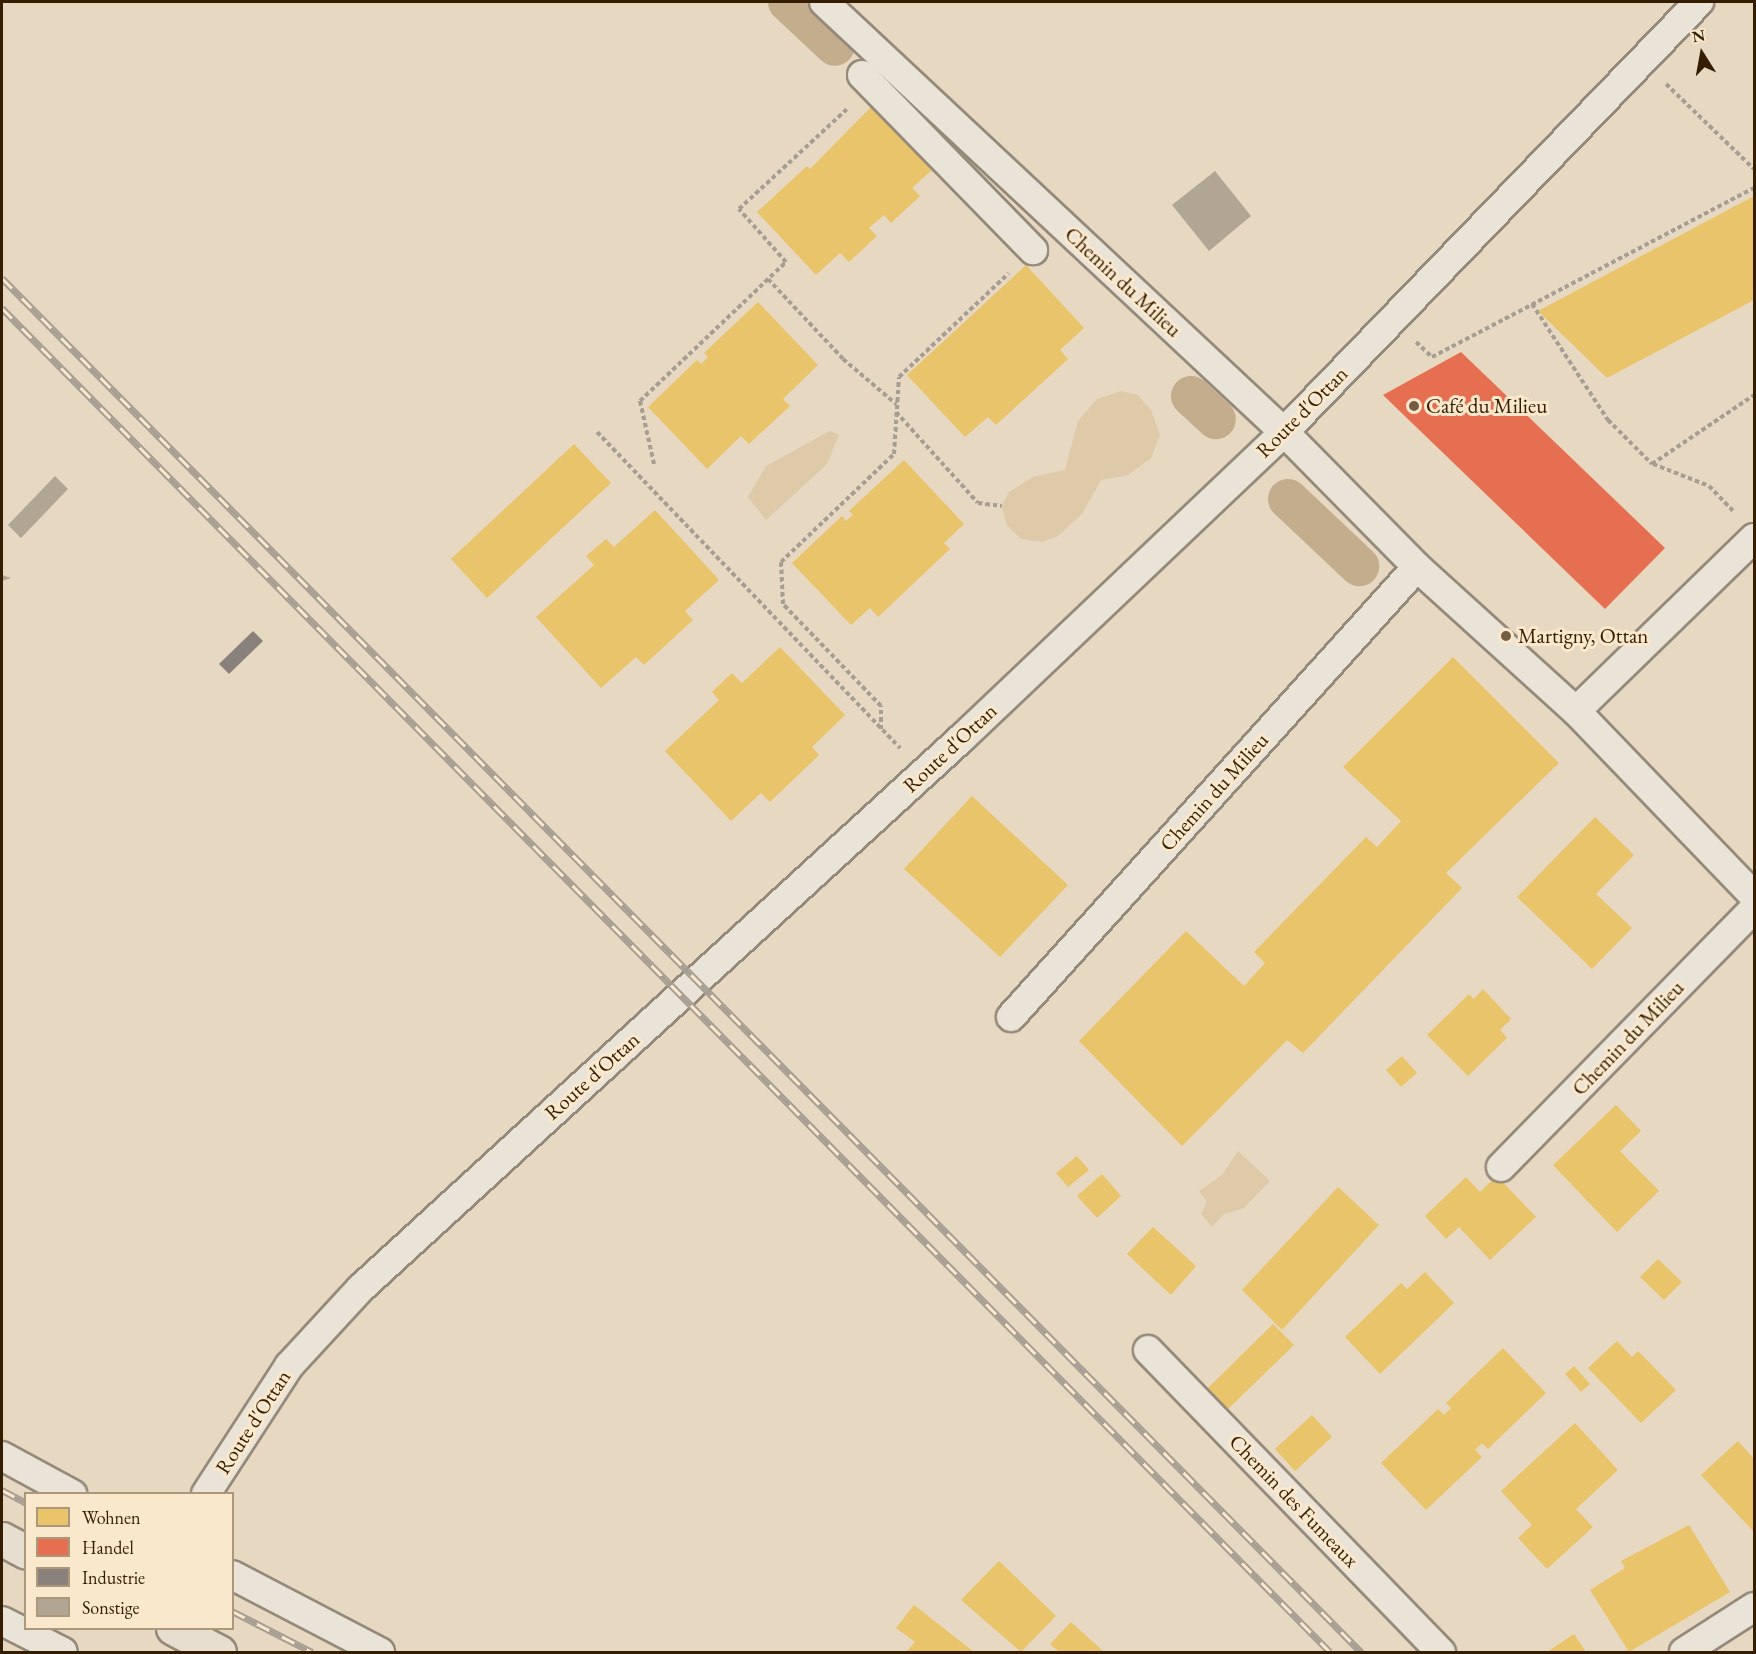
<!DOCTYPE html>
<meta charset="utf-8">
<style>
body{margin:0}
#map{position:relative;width:1756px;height:1654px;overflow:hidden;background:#e7d8c1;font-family:"EB Garamond",serif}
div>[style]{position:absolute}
.green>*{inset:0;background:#dec9a8}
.homes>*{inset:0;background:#e9c46a}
.shops>*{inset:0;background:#e76f51}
.industry>*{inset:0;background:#8a817c}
.canal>*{height:40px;margin:-20px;padding:0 20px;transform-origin:20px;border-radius:20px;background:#c4ad8c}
.building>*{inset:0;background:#b1a594}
.path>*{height:4px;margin-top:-2px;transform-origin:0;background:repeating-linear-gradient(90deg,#a69e92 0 4.5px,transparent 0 7.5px)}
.roads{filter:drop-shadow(2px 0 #958a7a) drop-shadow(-2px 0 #958a7a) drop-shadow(0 2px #958a7a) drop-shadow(0 -2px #958a7a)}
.minor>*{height:28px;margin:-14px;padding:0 14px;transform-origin:14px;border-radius:14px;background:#eae3d7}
.primary>*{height:33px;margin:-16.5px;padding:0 16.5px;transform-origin:16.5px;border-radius:16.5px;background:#e7ded0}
.rail>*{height:7px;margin-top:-3.5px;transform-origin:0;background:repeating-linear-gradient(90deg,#fae8cc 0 14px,#a69e92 0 28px);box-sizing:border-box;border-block:2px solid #a69e92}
.dots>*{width:16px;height:16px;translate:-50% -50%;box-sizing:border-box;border:3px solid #fae8cc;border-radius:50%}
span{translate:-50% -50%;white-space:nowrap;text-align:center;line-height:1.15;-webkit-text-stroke:6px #fae8cc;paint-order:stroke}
.street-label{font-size:21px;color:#341d00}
.poi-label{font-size:21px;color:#341d00}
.left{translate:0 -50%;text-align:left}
.frame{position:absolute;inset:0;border:3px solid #341d00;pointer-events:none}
.legend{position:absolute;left:24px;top:1492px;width:210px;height:138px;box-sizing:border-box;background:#fae8cc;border:2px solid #ab977a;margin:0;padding:8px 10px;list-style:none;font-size:18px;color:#341d00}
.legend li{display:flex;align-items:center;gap:12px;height:30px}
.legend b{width:30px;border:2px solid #ab977a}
.north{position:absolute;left:1672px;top:24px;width:60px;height:60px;-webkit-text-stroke:4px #fae8cc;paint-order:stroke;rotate:349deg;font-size:16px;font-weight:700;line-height:24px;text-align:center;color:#341d00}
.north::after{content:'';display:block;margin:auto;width:21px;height:27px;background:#341d00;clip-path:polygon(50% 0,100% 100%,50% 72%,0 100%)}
</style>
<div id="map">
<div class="green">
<div style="clip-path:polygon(1121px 391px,1138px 395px,1151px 410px,1160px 435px,1151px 458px,1128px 475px,1101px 480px,1082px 514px,1058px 536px,1042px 542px,1021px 539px,1007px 525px,1002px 506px,1009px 492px,1033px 477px,1065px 470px,1078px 421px,1097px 399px)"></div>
<div style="clip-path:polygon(830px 431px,839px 435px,827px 464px,766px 520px,748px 497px,766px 466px)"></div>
<div style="clip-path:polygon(1238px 1151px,1270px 1181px,1244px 1208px,1224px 1214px,1212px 1227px,1201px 1214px,1207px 1202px,1199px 1191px,1222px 1175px)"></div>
</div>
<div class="homes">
<div style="clip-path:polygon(874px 104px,934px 168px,912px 188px,920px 196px,891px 223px,884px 215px,869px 228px,877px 236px,849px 262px,840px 253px,816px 275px,757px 212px,807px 166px,810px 169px)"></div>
<div style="clip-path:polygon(1754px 196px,1754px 300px,1607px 378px,1538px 311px)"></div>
<div style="clip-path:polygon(1026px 265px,1084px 328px,1060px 350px,1068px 359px,996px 425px,988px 417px,965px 437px,907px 375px)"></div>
<div style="clip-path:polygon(758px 302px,818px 365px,783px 399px,790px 406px,749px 444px,741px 436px,707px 469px,648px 407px,697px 360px,701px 364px,708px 357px,704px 353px)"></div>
<div style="clip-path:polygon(574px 444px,611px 483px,487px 598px,451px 559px)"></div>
<div style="clip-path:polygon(904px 460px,964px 524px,944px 543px,950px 549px,878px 617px,870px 608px,851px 625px,792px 563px,842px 516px,846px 521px,853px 515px,849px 511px)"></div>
<div style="clip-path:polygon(655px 510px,719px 580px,685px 611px,693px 620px,644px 665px,636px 657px,601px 688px,536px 617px,594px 565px,586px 556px,606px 539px,614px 547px)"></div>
<div style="clip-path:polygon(780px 647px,845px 715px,812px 747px,819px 755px,770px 802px,761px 793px,731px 821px,665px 751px,719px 700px,712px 692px,732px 673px,742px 683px)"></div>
<div style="clip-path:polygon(1453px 657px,1559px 763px,1446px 873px,1462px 888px,1303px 1053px,1287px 1040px,1182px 1146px,1079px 1041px,1186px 931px,1244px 986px,1265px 963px,1254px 952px,1366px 837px,1377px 847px,1401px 821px,1343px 767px)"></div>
<div style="clip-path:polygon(972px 796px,1068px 885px,1000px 957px,904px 869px)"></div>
<div style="clip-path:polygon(1595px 817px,1634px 855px,1596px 894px,1632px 928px,1592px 969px,1517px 897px)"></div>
<div style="clip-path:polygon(1483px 989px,1511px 1019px,1500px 1030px,1507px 1038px,1468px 1076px,1427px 1035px,1469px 994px,1474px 999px)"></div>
<div style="clip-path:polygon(1402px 1056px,1417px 1073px,1401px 1087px,1386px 1070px)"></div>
<div style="clip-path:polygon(1616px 1105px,1641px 1131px,1620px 1151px,1659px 1191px,1617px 1232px,1553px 1165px)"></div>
<div style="clip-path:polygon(1077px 1156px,1089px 1170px,1068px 1187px,1056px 1173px)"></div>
<div style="clip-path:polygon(1102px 1174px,1121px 1196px,1097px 1218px,1077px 1196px)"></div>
<div style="clip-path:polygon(1497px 1176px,1536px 1217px,1490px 1260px,1459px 1227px,1446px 1239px,1425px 1216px,1466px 1177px,1480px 1192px)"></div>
<div style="clip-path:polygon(1338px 1187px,1379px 1225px,1282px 1330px,1242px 1290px)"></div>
<div style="clip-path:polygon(1153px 1227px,1196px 1266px,1171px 1295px,1127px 1254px)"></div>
<div style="clip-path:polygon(1658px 1259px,1682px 1282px,1664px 1300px,1640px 1277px)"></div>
<div style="clip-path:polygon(1425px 1272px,1454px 1303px,1380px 1374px,1345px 1337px,1401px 1283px,1407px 1289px)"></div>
<div style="clip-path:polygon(1273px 1324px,1294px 1345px,1225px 1412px,1205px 1391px)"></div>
<div style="clip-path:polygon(1617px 1341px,1632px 1357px,1638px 1351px,1676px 1390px,1641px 1423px,1588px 1368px)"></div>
<div style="clip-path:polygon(1503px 1348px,1546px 1393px,1488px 1449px,1482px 1443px,1475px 1450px,1482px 1457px,1426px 1510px,1381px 1463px,1438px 1409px,1444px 1415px,1451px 1408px,1446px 1403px)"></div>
<div style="clip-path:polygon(1574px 1366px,1590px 1384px,1581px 1392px,1565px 1374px)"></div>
<div style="clip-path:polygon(1312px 1415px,1332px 1437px,1295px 1471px,1275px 1449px)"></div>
<div style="clip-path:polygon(1575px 1423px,1618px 1470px,1576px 1509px,1593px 1527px,1547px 1569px,1518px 1538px,1532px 1525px,1501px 1491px)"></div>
<div style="clip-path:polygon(1738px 1441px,1754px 1459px,1754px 1532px,1701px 1475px)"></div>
<div style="clip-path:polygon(1689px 1525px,1730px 1592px,1629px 1652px,1590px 1590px,1625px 1568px,1621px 1561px)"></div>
<div style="clip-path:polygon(999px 1561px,1056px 1616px,1021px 1652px,961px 1600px)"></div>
<div style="clip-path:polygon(914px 1605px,974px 1652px,906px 1652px,915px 1642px,896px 1628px)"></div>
<div style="clip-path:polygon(1071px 1622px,1104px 1652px,1059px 1652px,1050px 1644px)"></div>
<div style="clip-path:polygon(1574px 1634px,1586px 1652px,1547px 1652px)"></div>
</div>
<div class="shops">
<div style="clip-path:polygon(1461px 352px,1665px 548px,1605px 609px,1383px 395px)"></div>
</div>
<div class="industry">
<div style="clip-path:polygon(253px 631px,263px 641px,229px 674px,219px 664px)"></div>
</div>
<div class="canal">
<div style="left:788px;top:2px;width:64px;rotate:43.1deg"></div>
<div style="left:1191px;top:396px;width:34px;rotate:43deg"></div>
<div style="left:1288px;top:499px;width:98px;rotate:43.3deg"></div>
</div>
<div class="building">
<div style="clip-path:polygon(1215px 171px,1251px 216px,1209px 251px,1172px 205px)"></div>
<div style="clip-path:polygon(55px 476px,68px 489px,21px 538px,8px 525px)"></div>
<div style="clip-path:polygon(2px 575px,11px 578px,2px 581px)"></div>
</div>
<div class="path">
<div style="left:1666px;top:84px;width:122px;rotate:44deg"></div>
<div style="left:768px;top:279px;width:110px;rotate:46.8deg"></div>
<div style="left:843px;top:359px;width:70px;rotate:40.3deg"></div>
<div style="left:1532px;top:304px;width:139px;rotate:56.8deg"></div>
<div style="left:1608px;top:420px;width:62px;rotate:45deg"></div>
<div style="left:1652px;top:464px;width:123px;rotate:-34.1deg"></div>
<div style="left:1416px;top:342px;width:22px;rotate:43deg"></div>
<div style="left:1432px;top:357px;width:364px;rotate:-27.7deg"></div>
<div style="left:896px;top:412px;width:122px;rotate:48deg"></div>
<div style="left:978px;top:503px;width:24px;rotate:7deg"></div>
<div style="left:597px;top:432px;width:438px;rotate:46.2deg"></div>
<div style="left:654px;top:464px;width:65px;rotate:-102.5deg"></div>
<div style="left:640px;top:401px;width:202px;rotate:-43.6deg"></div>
<div style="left:786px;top:262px;width:71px;rotate:-131.6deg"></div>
<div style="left:739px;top:209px;width:147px;rotate:-42.8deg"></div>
<div style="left:1653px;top:464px;width:60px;rotate:21.4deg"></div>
<div style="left:1709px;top:486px;width:35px;rotate:46deg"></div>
<div style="left:881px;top:729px;width:23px;rotate:-90deg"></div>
<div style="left:881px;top:706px;width:141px;rotate:-133.9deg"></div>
<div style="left:783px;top:604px;width:42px;rotate:-92.7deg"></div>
<div style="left:781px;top:562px;width:156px;rotate:-43.7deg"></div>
<div style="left:894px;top:454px;width:77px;rotate:-86.3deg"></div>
<div style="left:899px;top:377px;width:151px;rotate:-43.4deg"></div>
</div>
<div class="roads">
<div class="minor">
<div style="left:824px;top:2px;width:630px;rotate:43.07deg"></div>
<div style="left:1284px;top:432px;width:190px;rotate:45.4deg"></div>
<div style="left:1417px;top:567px;width:215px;rotate:42.2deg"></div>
<div style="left:1576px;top:711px;width:257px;rotate:46.1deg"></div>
<div style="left:862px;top:75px;width:245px;rotate:45.7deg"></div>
<div style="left:1576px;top:711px;width:248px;rotate:-44.2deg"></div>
<div style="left:1011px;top:1017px;width:606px;rotate:-47.94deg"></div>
<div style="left:1501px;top:1167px;width:361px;rotate:-45.6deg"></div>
<div style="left:1148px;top:1350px;width:421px;rotate:45.9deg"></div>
<div style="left:2px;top:1456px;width:80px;rotate:28.5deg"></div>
<div style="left:206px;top:1494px;width:153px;rotate:-57deg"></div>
<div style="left:289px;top:1366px;width:106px;rotate:-47.3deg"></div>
<div style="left:361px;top:1288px;width:816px;rotate:-42.47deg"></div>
<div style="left:963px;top:737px;width:443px;rotate:-43.5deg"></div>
<div style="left:1284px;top:432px;width:598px;rotate:-46.02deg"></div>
<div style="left:232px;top:1575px;width:167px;rotate:27.5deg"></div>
<div style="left:2px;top:1621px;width:68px;rotate:26.9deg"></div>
<div style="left:1684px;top:1652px;width:83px;rotate:-32.7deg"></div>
</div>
<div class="primary">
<div style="left:2px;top:1539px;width:27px;rotate:28deg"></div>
<div style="left:173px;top:1628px;width:52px;rotate:27.6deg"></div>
</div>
</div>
<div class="rail">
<div style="left:2px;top:278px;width:1933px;rotate:45.31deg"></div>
<div style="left:2px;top:308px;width:1889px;rotate:45.34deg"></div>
<div style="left:2px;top:1490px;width:27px;rotate:28deg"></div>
<div style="left:232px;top:1611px;width:90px;rotate:27.1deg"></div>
</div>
<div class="dots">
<div style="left:1414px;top:406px;background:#735e44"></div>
<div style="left:1506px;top:636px;background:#735e44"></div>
</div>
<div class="street-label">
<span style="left:1123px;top:282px;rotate:43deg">Chemin du Milieu</span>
<span style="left:1302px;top:412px;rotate:-45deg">Route d'Ottan</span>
<span style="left:950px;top:748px;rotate:-43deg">Route d'Ottan</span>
<span style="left:1214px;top:792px;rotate:-48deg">Chemin du Milieu</span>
<span style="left:1628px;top:1038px;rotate:-46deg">Chemin du Milieu</span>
<span style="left:592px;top:1076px;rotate:-42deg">Route d'Ottan</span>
<span style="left:253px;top:1422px;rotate:-57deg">Route d'Ottan</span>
<span style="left:1294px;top:1501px;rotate:46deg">Chemin des Fumeaux</span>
</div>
<div class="poi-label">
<span class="left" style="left:1426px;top:406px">Café du Milieu</span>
<span class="left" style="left:1518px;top:636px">Martigny, Ottan</span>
</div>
<div class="frame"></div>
<ul class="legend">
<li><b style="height:16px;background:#e9c46a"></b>Wohnen</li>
<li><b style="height:16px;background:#e76f51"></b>Handel</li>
<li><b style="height:16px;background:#8a817c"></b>Industrie</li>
<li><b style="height:16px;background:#b1a594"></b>Sonstige</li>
</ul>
<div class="north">N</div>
</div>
